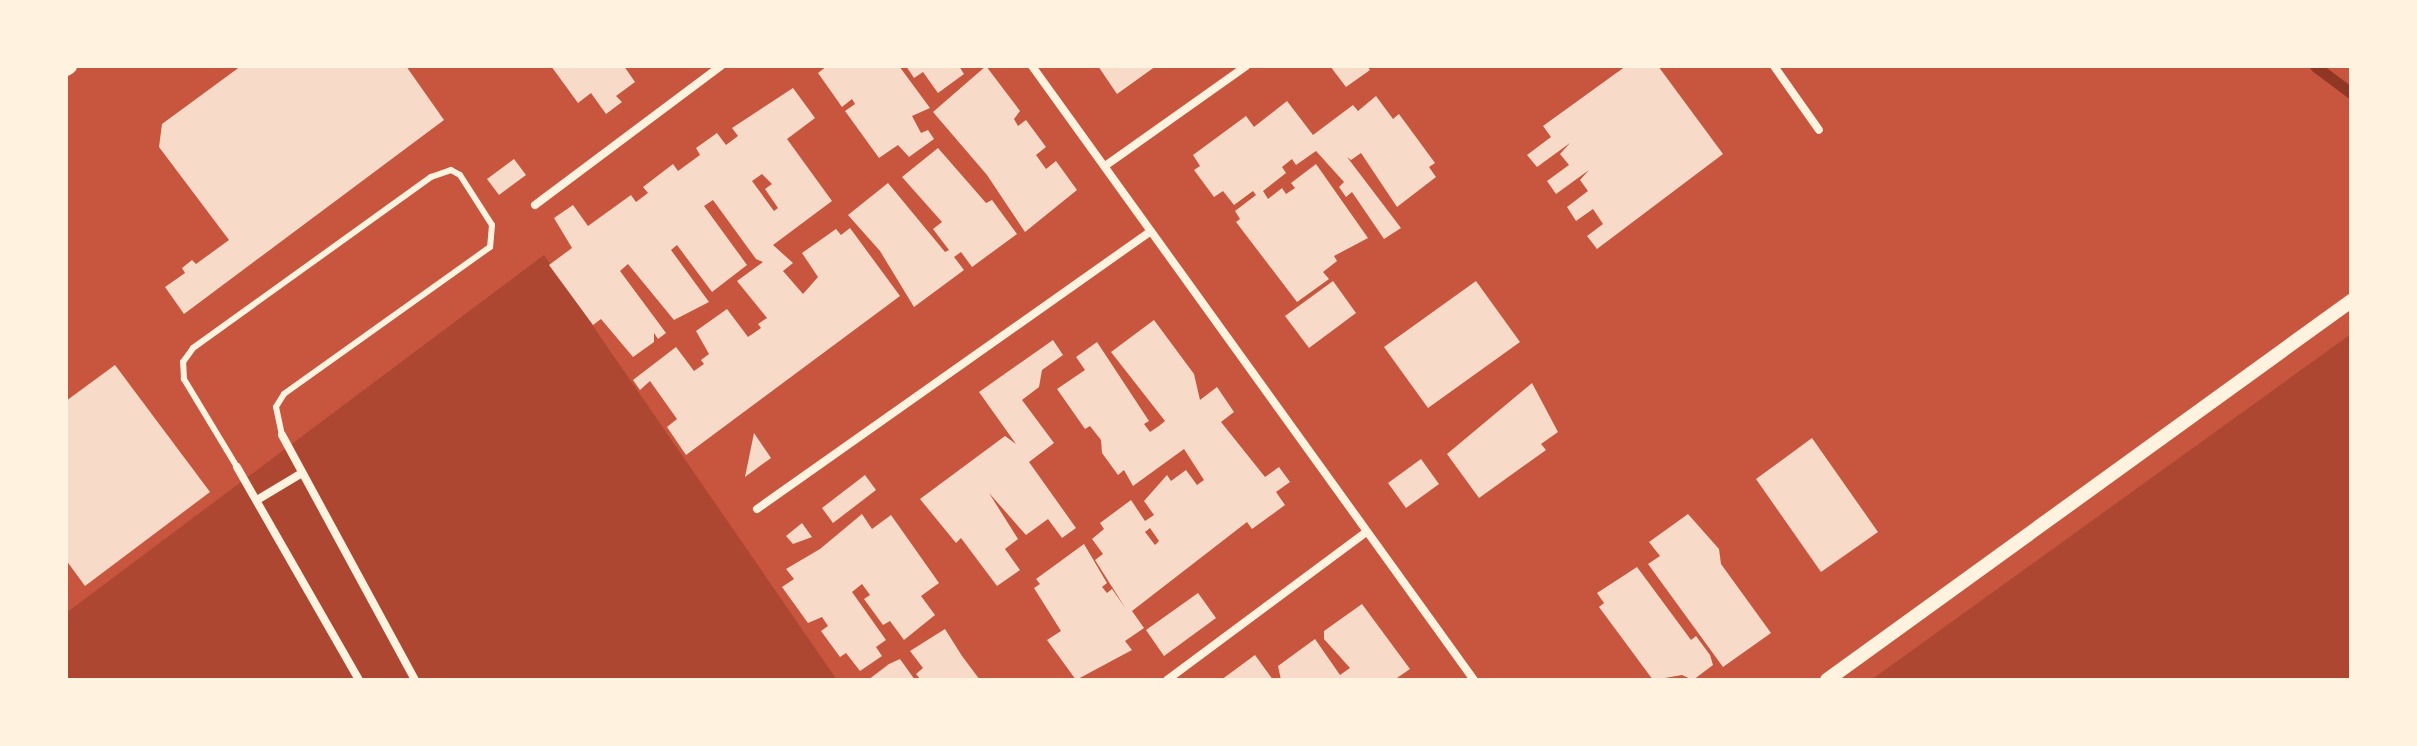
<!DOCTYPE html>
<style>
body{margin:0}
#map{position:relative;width:2417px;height:746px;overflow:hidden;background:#c8553d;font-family:"DejaVu Sans",sans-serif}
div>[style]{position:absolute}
.green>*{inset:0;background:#ae4732}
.stream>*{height:11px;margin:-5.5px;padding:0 5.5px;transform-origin:5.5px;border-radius:5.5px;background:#8f3625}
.building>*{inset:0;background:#f7dbc8}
.service>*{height:6px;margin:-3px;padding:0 3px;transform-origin:3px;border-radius:3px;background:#fff3e0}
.minor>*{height:8px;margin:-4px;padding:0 4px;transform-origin:4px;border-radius:4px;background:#fff3e0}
.tertiary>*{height:14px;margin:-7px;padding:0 7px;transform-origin:7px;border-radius:7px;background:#fff3e0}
.secondary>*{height:16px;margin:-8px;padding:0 8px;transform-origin:8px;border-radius:8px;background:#fff3e0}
span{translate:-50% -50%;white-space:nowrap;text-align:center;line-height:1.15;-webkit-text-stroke:6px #fff3e0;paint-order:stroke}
.frame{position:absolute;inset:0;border:68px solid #fff3e0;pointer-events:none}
</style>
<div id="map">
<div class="green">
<div style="clip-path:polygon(544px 255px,837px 680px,66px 680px,66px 613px)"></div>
<div style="clip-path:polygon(2351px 334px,2351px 680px,1871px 680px)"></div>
</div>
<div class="stream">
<div style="left:2315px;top:66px;width:45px;rotate:36.9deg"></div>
</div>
<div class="building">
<div style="clip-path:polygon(241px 66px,406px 66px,444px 120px,184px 314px,165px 287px,185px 273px,182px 268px,192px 260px,196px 264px,229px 240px,159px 147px,162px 124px)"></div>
<div style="clip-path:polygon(551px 66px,624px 66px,635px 82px,616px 96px,622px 102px,606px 114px,591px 93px,578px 103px)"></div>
<div style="clip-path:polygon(827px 66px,899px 66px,930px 108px,912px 116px,921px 133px,928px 130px,934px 139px,909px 157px,898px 145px,879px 158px,845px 111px,855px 104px,852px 99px,842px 107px,818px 73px)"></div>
<div style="clip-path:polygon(906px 66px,959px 66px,964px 74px,938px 93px,923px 72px,914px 78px)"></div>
<div style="clip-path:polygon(986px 66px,1020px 111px,1014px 119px,1018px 126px,1026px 120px,1046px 147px,1036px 155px,1046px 169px,1056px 161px,1077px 190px,1025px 232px,987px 175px,933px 112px)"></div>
<div style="clip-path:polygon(1098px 66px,1156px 66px,1117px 94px)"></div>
<div style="clip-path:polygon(1330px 66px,1367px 66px,1370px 70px,1346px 87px)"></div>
<div style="clip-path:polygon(1626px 66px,1658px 66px,1723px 154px,1597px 249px,1587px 236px,1603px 224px,1593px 209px,1576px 221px,1567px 207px,1588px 191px,1580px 180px,1589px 170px,1556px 194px,1547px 181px,1569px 165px,1560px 154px,1570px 143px,1537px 167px,1527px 155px,1551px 137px,1543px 126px)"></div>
<div style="clip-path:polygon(evenodd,793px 88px,815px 118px,787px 139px,832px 201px,773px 245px,793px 263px,783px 271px,803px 294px,818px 277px,802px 253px,836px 229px,841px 235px,850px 228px,900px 296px,686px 455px,667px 427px,677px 419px,650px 381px,640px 390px,633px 380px,676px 347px,694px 371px,704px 364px,701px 360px,709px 354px,696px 331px,727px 309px,748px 337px,761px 328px,758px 324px,767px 318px,737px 281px,763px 262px,756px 259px,713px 200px,704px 206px,747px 265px,712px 292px,677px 245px,671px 250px,709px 302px,674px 320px,628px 264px,620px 271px,666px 333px,658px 339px,654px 333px,654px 342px,633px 357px,601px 319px,593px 325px,549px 265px,572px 248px,554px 218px,573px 205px,588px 226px,631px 195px,636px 202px,648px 193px,643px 187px,673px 164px,678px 171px,700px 155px,696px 148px,717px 133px,726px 145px,738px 136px,732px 128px,793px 88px,762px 174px,772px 184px,765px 189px,778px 208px,774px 211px,752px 181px,762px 174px)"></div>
<div style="clip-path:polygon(1376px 96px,1393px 119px,1399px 114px,1435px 163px,1429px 167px,1436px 177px,1397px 207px,1361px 153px,1351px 160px,1347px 157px,1401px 228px,1384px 239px,1352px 192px,1346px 197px,1339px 187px,1344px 182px,1316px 151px,1296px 165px,1292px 159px,1282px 167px,1286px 173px,1263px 191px,1268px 199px,1282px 188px,1286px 194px,1295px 188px,1291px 183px,1316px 164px,1368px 238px,1334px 256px,1337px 261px,1323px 272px,1329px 279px,1297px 302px,1236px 222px,1240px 219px,1235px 211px,1256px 195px,1253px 191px,1234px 205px,1223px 191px,1214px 197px,1194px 170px,1200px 166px,1193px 155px,1246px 116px,1254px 127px,1287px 101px,1313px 135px,1353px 105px,1358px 111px)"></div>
<div style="clip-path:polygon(938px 148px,986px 203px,992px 200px,1017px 234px,972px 267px,961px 252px,954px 257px,964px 270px,914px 307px,880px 251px,848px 215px,888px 183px,945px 252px,949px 250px,933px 229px,942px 222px,902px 177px)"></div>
<div style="clip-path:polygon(514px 159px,526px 175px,499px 195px,487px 179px)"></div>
<div style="clip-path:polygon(1333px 281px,1356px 313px,1309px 348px,1285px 316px)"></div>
<div style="clip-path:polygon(1476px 281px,1520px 342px,1428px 408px,1384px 347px)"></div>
<div style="clip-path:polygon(evenodd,1154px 320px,1194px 374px,1200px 400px,1217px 387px,1234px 412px,1221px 422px,1265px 477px,1279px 467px,1290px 482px,1276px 492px,1285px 505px,1252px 529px,1247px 522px,1132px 611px,1144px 628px,1125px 641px,1132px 650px,1076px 680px,1047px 640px,1061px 631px,1034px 588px,1040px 584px,1036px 579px,1084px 544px,1107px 583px,1102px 587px,1107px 593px,1112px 589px,1126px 609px,1095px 560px,1103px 554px,1092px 539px,1104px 529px,1100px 523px,1131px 500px,1145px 521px,1154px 515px,1144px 501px,1167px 475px,1171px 481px,1186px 470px,1197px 485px,1204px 480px,1184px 449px,1133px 486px,1124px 470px,1118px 475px,1102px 453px,1101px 440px,1090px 426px,1085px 429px,1057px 389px,1085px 370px,1076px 357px,1097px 342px,1149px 421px,1144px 424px,1150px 432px,1159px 426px,1165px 421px,1111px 352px,1154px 320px,1150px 528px,1159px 541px,1155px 545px,1145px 532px,1150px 528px)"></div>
<div style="clip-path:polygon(1053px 340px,1063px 355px,1042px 370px,1039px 387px,1022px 400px,1054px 443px,1029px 462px,1076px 528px,1062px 538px,1048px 519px,1026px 535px,989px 493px,1018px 539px,1005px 549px,1020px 570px,997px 586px,961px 538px,956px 543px,920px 499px,1005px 436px,1016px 444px,979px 392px)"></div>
<div style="clip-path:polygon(115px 365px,210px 492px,85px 586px,66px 560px,66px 401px)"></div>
<div style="clip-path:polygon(1532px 383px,1558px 432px,1541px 444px,1546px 450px,1479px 498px,1447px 454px)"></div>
<div style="clip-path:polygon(754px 433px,771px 458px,745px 477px)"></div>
<div style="clip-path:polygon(1812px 438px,1878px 532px,1821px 572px,1756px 479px)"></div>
<div style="clip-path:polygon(1421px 459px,1439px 484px,1406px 508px,1388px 483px)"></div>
<div style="clip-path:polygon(865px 475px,876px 490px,833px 523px,822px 508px)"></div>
<div style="clip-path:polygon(862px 514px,872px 529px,891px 515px,939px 583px,921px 596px,935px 615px,904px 640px,890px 621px,883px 625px,864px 599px,870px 595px,862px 584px,852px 592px,886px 640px,876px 647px,882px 656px,860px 671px,846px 653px,840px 657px,821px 631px,828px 626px,822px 617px,808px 623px,782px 587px,794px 579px,786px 569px,820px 549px)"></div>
<div style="clip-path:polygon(1688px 514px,1719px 549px,1721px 564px,1771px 633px,1723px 667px,1648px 564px,1660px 556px,1649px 542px)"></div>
<div style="clip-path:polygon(802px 523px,812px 537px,793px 544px,786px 536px)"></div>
<div style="clip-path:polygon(1637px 567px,1691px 640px,1696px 636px,1710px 655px,1713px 665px,1693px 680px,1682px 675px,1653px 680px,1599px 607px,1604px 603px,1597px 593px)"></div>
<div style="clip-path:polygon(1198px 593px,1216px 618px,1164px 656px,1146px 630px)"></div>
<div style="clip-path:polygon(1362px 604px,1410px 669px,1394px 680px,1281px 680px,1278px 666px,1315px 639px,1340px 675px,1350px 668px,1324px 639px,1324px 631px)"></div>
<div style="clip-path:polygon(945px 629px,962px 656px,980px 680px,921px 680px,916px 674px,923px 668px,910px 651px)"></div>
<div style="clip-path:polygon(1255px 655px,1273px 680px,1221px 680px)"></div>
<div style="clip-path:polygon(900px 659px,915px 680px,868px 680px,889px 664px)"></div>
</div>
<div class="service">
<div style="left:237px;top:467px;width:103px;rotate:-121.1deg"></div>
<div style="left:184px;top:379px;width:17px;rotate:-93deg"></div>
<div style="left:183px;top:362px;width:17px;rotate:-54deg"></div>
<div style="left:193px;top:348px;width:293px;rotate:-35.7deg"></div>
<div style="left:431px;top:177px;width:21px;rotate:-19deg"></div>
<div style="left:451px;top:170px;width:10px;rotate:29deg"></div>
<div style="left:460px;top:175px;width:59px;rotate:57.4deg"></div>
<div style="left:492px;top:225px;width:22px;rotate:95deg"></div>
<div style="left:490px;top:247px;width:253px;rotate:144.5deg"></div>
<div style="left:284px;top:394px;width:15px;rotate:122deg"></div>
<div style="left:276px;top:407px;width:29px;rotate:78deg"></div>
</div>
<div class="minor">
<div style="left:1032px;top:66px;width:757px;rotate:54.25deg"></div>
<div style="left:1774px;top:66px;width:78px;rotate:54.9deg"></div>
<div style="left:1105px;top:166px;width:173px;rotate:-35.3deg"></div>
<div style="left:535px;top:205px;width:232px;rotate:-36.8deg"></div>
<div style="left:282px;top:435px;width:279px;rotate:61.5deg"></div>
<div style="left:237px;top:467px;width:245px;rotate:60.2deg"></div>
<div style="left:257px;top:500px;width:52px;rotate:-31deg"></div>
<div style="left:757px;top:509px;width:481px;rotate:-35.2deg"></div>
<div style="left:1167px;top:680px;width:247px;rotate:-36.6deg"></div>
</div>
<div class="tertiary">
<div style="left:1827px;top:680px;width:647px;rotate:-35.88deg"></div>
</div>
<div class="secondary">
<div style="left:66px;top:68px;width:4px;rotate:-34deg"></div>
</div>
<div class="frame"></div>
</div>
